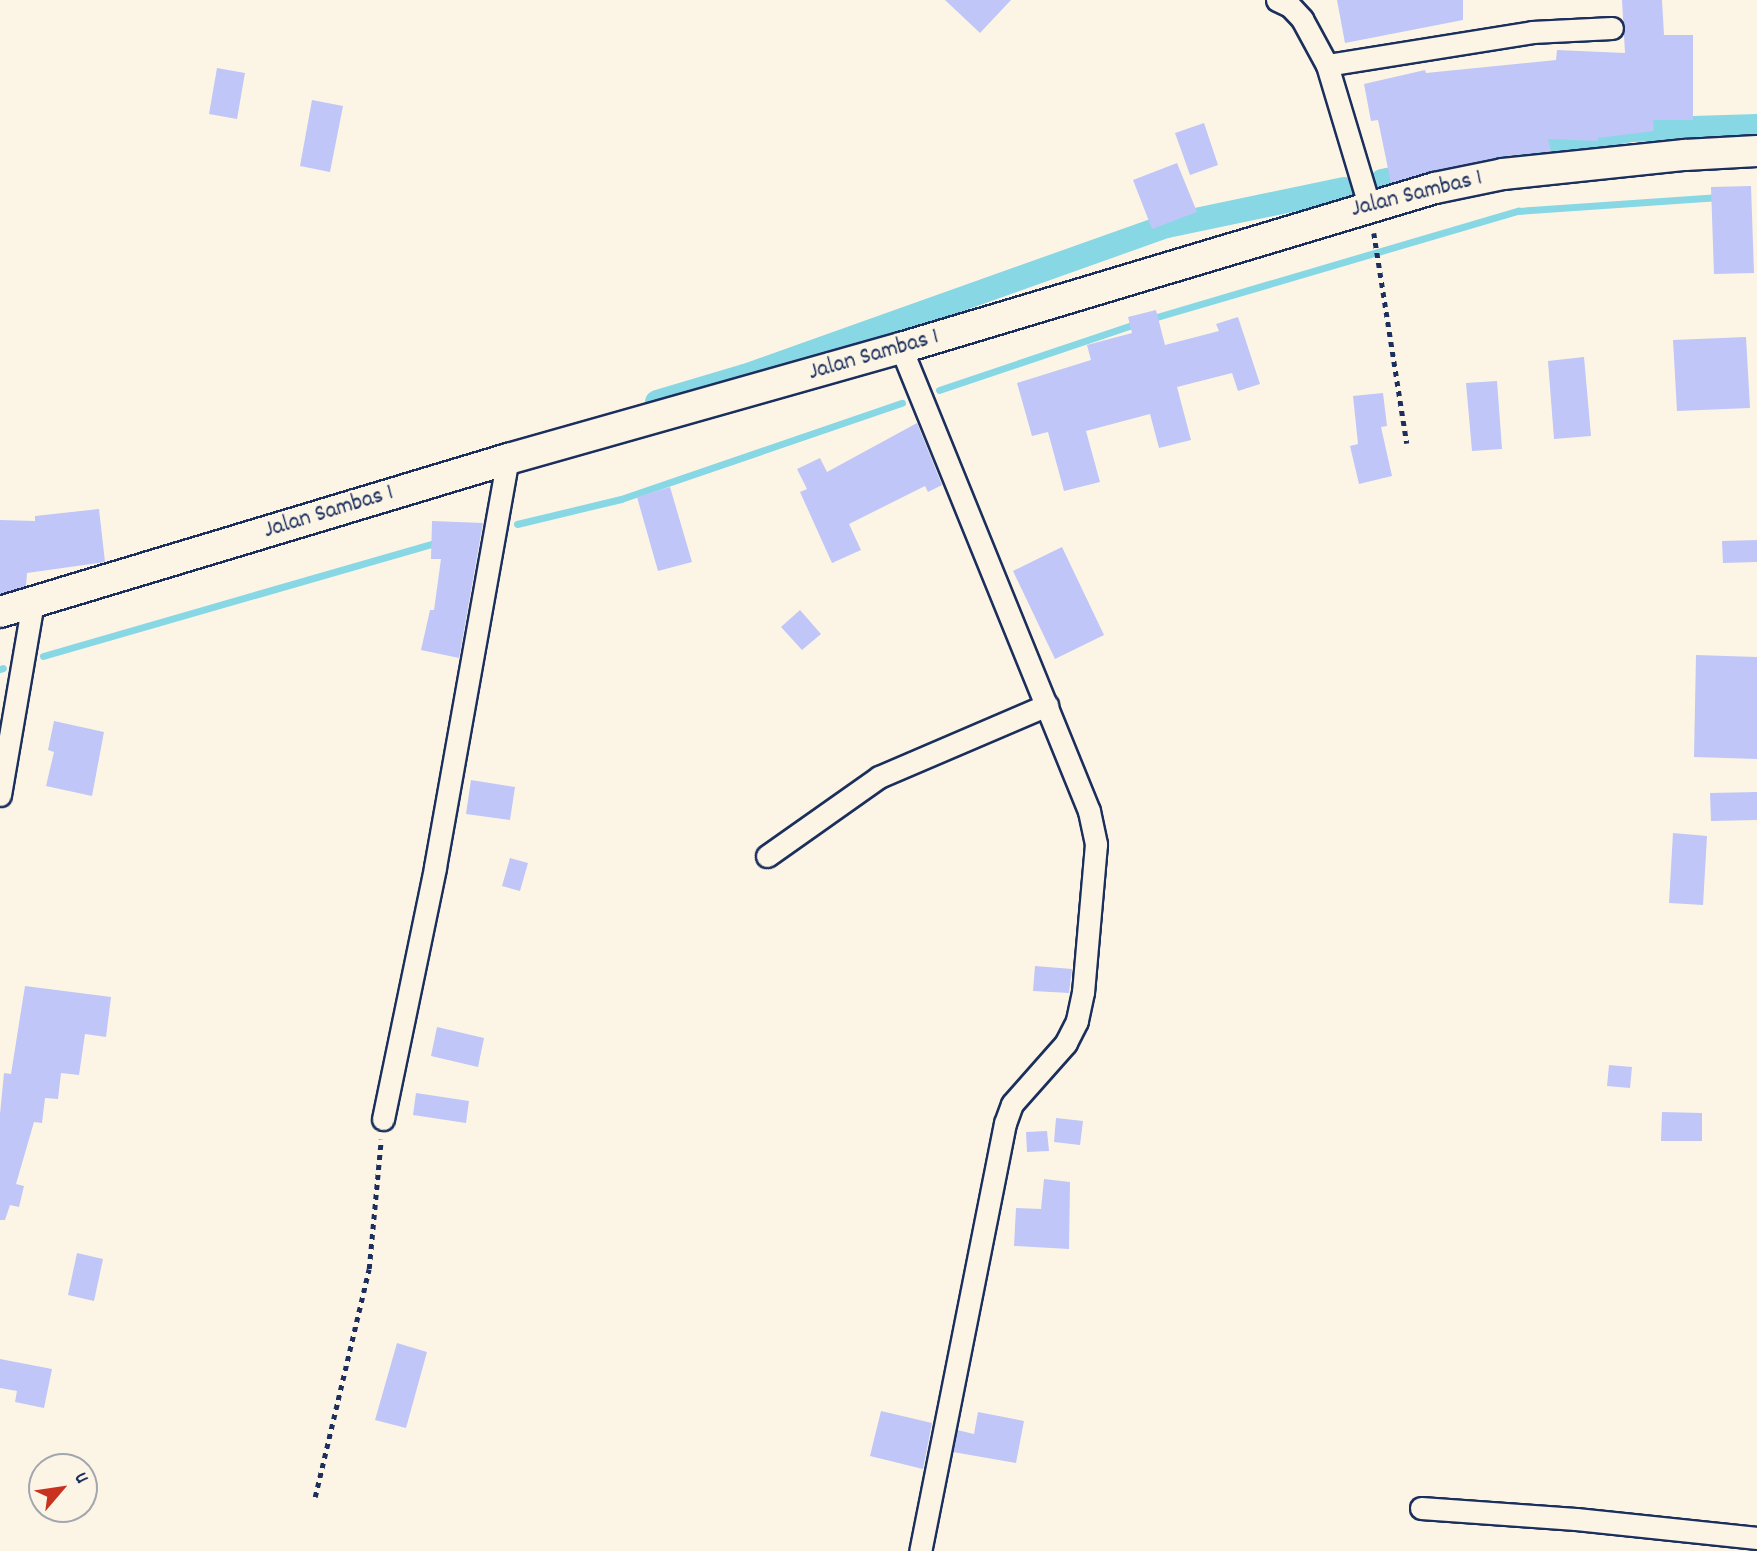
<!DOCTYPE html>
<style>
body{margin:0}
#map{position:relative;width:1757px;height:1551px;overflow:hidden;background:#fcf5e5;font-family:Dekko,sans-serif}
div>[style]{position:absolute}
.stream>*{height:7px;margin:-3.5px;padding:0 3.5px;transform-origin:3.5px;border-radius:3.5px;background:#88d7e5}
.canal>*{height:24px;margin:-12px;padding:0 12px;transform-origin:12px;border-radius:12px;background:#88d7e5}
.building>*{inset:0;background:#c0c6f7}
.path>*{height:4.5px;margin-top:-2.25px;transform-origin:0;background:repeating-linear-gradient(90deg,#1b2f5e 0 5px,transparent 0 10px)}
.roads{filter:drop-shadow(2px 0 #1b2f5e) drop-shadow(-2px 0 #1b2f5e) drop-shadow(0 2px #1b2f5e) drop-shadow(0 -2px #1b2f5e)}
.street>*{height:21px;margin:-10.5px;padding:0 10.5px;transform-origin:10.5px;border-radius:10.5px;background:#fcf5e5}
.secondary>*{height:30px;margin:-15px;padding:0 15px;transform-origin:15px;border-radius:15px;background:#fcf5e5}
span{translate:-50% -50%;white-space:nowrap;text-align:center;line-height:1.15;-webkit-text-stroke:5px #fcf5e5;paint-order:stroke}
.street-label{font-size:24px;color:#1b2f5e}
.north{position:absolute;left:28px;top:1453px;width:70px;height:70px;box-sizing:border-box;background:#fcf5e5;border:2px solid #a2a6af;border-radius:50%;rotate:61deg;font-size:19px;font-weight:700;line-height:28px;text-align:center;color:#1b2f5e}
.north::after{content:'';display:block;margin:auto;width:24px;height:32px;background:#c8321e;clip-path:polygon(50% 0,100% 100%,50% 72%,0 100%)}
</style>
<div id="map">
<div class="stream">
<div style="left:1150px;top:319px;width:384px;rotate:-16.4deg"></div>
<div style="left:1518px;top:211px;width:202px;rotate:-4deg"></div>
<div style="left:939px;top:390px;width:210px;rotate:-18.6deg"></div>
<div style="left:517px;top:524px;width:107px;rotate:-13.5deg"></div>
<div style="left:621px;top:499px;width:297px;rotate:-18.9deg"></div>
<div style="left:43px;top:656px;width:411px;rotate:-16.1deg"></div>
<div style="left:0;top:669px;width:3px;rotate:-18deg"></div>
</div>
<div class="canal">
<div style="left:1382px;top:181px;width:253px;rotate:-11.6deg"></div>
<div style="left:1630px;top:130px;width:127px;rotate:-1.8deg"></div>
<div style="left:657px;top:402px;width:92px;rotate:-16.5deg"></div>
<div style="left:745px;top:376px;width:448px;rotate:-19.6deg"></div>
<div style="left:1167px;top:226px;width:181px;rotate:-11.8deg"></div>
</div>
<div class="building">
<div style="clip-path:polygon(945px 0,1011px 0,980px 33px)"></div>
<div style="clip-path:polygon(1337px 0,1463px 0,1463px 20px,1345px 43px)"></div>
<div style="clip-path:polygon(1622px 0,1662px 0,1664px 35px,1693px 35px,1693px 120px,1653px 120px,1654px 131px,1598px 138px,1598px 141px,1548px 139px,1551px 151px,1499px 157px,1391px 183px,1378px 120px,1371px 121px,1364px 84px,1425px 70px,1426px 73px,1556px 60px,1557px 50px,1625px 53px)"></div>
<div style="clip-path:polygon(217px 68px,245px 73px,237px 119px,209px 114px)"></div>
<div style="clip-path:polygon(312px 100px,343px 106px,330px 172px,300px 166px)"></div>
<div style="clip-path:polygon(1204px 123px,1218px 165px,1190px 175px,1175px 133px)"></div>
<div style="clip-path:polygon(1177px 163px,1197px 212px,1152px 229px,1133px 180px)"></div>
<div style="clip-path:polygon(1751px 186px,1754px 273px,1714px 274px,1711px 187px)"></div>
<div style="clip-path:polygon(1156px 310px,1165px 345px,1219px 331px,1216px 324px,1238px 317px,1260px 384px,1238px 391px,1232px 373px,1177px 387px,1191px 440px,1159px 448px,1150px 414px,1086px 431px,1100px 482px,1064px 491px,1048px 432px,1032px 436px,1017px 383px,1091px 360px,1087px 345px,1132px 333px,1128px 317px)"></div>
<div style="clip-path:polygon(1746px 337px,1750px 408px,1677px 411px,1673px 340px)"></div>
<div style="clip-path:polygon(1584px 357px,1591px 436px,1554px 439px,1548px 361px)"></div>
<div style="clip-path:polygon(1497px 381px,1502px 449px,1472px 451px,1466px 383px)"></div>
<div style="clip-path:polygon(1383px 393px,1387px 426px,1381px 427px,1392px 476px,1359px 484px,1350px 446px,1358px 444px,1353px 396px)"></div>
<div style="clip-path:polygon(917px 423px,942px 485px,928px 492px,925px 486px,849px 524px,861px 550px,832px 563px,800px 492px,807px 489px,797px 469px,820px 458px,827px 472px)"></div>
<div style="clip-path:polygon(670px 487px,692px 562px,658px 571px,637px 497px)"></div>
<div style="clip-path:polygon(99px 509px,105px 562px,27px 573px,26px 586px,0 594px,0 520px,35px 521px,35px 516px)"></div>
<div style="clip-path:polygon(432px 521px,483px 523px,459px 658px,421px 650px,430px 610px,434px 610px,441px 559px,431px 559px)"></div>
<div style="clip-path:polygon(1757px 540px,1757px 562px,1723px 563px,1722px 541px)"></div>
<div style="clip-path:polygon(1062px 547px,1104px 635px,1055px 659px,1013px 571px)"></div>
<div style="clip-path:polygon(800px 610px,821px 634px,802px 650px,781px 627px)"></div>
<div style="clip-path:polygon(1696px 655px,1757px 657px,1757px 759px,1694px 757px)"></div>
<div style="clip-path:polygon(54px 721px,104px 732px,92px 796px,46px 786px,54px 752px,48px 750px)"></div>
<div style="clip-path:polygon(471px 780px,515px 787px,510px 820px,466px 814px)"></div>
<div style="clip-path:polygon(1757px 792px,1757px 820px,1711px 821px,1710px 793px)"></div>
<div style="clip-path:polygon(1673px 833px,1707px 836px,1703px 905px,1669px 903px)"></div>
<div style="clip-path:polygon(510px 858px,528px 863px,520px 891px,502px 886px)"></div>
<div style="clip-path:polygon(1035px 966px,1072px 969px,1069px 993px,1033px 991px)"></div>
<div style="clip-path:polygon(25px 986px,111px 997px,106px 1037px,85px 1034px,79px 1075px,61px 1073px,58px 1099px,45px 1098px,42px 1123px,34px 1122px,16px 1184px,24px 1186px,19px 1207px,10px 1205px,5px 1220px,0 1220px,0 1114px,4px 1073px,11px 1074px)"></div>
<div style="clip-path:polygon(437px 1027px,484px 1038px,478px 1067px,431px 1056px)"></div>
<div style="clip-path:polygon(1609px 1065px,1632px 1067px,1630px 1088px,1607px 1086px)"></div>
<div style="clip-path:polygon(416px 1093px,469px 1101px,466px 1123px,413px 1115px)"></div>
<div style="clip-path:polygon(1662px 1112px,1702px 1113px,1702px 1141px,1661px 1141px)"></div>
<div style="clip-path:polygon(1056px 1118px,1083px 1121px,1080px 1145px,1054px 1142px)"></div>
<div style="clip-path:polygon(1047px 1131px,1049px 1151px,1027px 1152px,1026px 1132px)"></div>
<div style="clip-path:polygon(1044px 1179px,1070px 1182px,1069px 1249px,1014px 1246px,1016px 1208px,1041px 1209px)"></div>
<div style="clip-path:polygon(77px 1253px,103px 1259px,94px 1301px,68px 1295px)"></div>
<div style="clip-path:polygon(397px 1343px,427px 1352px,406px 1428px,375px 1420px)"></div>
<div style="clip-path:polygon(0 1359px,52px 1369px,44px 1408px,15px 1402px,17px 1391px,0 1388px)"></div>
<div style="clip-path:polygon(881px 1411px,932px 1423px,923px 1469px,870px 1456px)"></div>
<div style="clip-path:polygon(978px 1412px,1024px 1421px,1016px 1463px,953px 1452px,957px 1430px,974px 1434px)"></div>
</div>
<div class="path">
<div style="left:1374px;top:233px;width:213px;rotate:81.1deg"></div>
<div style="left:315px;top:1497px;width:234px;rotate:-76.7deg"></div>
<div style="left:369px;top:1269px;width:130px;rotate:-84.7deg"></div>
</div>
<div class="roads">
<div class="street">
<div style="left:1277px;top:0;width:14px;rotate:25deg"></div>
<div style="left:1290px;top:6px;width:18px;rotate:47deg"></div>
<div style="left:1302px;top:19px;width:52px;rotate:61.5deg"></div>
<div style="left:1327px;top:65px;width:146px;rotate:73.3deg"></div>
<div style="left:1327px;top:65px;width:208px;rotate:-9.1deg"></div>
<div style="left:1532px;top:32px;width:80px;rotate:-2.9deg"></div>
<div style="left:901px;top:348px;width:500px;rotate:67.9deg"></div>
<div style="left:1089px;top:811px;width:34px;rotate:78deg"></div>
<div style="left:1096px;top:844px;width:149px;rotate:95deg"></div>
<div style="left:1083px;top:992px;width:30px;rotate:102deg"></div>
<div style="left:1077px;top:1021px;width:25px;rotate:117deg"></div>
<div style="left:1066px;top:1043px;width:81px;rotate:131.5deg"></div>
<div style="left:1012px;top:1104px;width:20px;rotate:110deg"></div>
<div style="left:1005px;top:1123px;width:436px;rotate:101.2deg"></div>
<div style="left:0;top:795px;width:196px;rotate:-80.3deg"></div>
<div style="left:767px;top:856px;width:137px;rotate:-35.2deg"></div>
<div style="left:879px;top:777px;width:183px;rotate:-23.2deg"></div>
<div style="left:383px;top:1119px;width:257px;rotate:-78.3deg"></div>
<div style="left:435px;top:867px;width:414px;rotate:-79.9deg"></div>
<div style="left:1421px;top:1508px;width:155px;rotate:4.1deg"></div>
<div style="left:1576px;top:1519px;width:182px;rotate:6deg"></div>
</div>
<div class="secondary">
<div style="left:0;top:612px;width:531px;rotate:-16.76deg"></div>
<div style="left:508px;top:459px;width:408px;rotate:-15.8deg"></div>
<div style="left:901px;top:348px;width:557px;rotate:-16.68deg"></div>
<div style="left:1435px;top:188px;width:69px;rotate:-11.6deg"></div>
<div style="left:1503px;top:174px;width:183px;rotate:-6deg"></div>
<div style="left:1685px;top:155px;width:72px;rotate:-3.2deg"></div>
</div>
</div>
<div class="street-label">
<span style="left:1417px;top:195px;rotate:-14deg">Jalan Sambas 1</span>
<span style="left:874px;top:356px;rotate:-16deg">Jalan Sambas 1</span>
<span style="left:329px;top:513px;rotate:-17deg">Jalan Sambas 1</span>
</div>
<div class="north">U</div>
</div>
